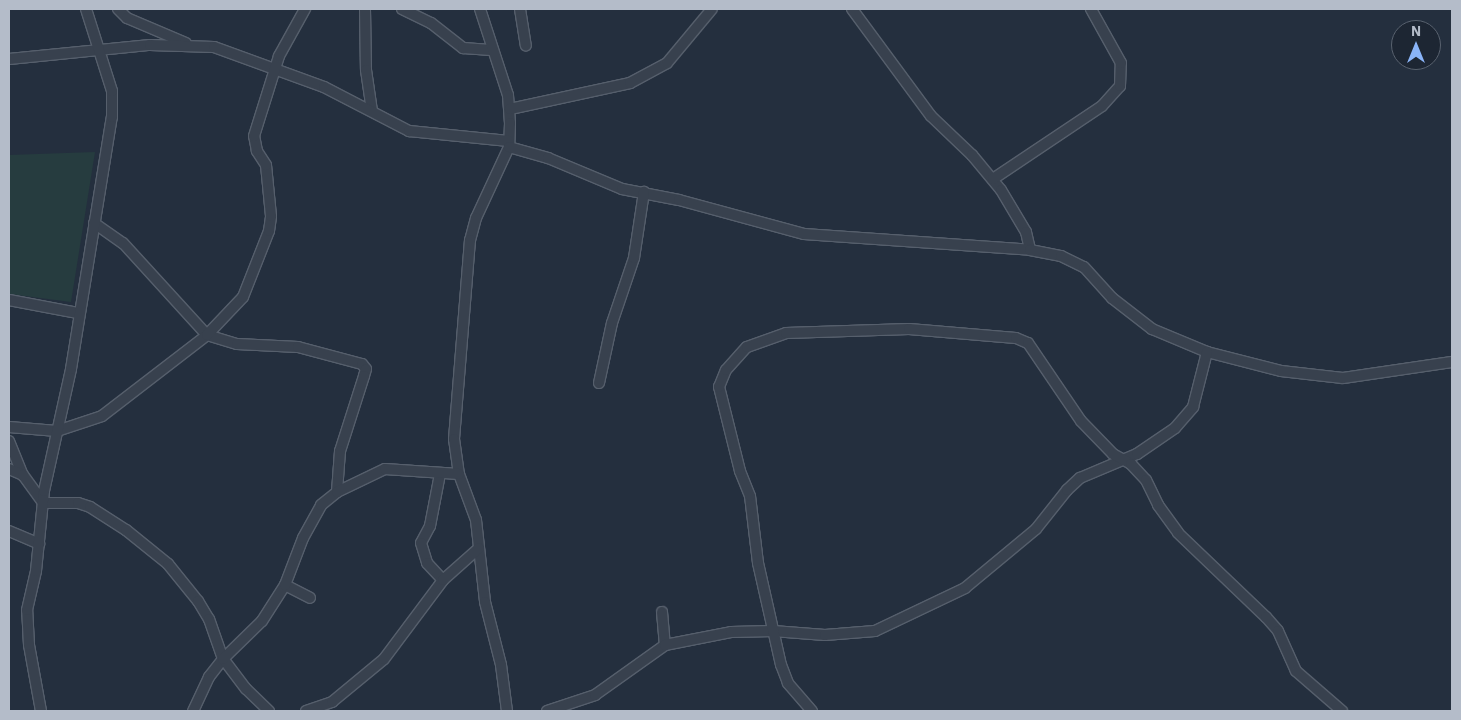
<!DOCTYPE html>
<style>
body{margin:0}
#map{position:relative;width:1461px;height:720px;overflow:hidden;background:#242f3e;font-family:"IBM Plex Sans",sans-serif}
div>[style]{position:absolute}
.green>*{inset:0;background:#263c3f}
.roads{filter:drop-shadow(1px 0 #565f6c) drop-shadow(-1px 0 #565f6c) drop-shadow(0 1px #565f6c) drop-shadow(0 -1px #565f6c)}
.minor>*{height:10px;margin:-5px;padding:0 5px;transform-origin:5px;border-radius:5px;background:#38414e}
span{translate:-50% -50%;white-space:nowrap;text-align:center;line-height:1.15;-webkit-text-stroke:4.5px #1d2633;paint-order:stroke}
.frame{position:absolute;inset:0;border:10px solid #b4bcc9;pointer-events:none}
.north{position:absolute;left:1391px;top:20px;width:50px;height:50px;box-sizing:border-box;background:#1d2633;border:1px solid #59626f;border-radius:50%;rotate:0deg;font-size:14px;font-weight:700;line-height:20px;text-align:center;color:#b4bcc9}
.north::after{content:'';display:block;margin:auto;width:18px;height:22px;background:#8ab4f8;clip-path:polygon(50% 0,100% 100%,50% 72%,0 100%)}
</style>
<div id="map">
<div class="green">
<div style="clip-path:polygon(95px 152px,71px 302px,9px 294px,9px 155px)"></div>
</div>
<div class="roads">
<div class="minor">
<div style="left:118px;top:9px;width:13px;rotate:45deg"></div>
<div style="left:127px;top:18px;width:64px;rotate:23deg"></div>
<div style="left:365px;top:9px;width:61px;rotate:89.1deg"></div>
<div style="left:366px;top:70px;width:41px;rotate:81.7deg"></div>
<div style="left:402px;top:9px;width:32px;rotate:26deg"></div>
<div style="left:431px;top:23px;width:41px;rotate:38deg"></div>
<div style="left:463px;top:48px;width:28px;rotate:4deg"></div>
<div style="left:480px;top:9px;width:90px;rotate:72deg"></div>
<div style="left:508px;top:95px;width:28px;rotate:86deg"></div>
<div style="left:510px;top:123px;width:24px;rotate:92deg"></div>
<div style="left:509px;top:147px;width:78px;rotate:114.9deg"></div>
<div style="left:476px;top:218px;width:23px;rotate:105deg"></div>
<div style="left:470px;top:240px;width:200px;rotate:94.6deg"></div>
<div style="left:454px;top:439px;width:35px;rotate:82deg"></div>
<div style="left:459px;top:474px;width:49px;rotate:69.7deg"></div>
<div style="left:476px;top:520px;width:82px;rotate:83.7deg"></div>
<div style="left:485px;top:602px;width:65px;rotate:75.7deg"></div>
<div style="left:501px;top:665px;width:46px;rotate:82.6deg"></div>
<div style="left:520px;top:9px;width:37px;rotate:81deg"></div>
<div style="left:852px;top:9px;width:133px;rotate:53.6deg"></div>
<div style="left:931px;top:116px;width:57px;rotate:43.6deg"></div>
<div style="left:972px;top:155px;width:45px;rotate:50.4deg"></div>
<div style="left:1001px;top:190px;width:49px;rotate:59.2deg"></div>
<div style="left:1026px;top:232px;width:18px;rotate:77deg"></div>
<div style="left:9px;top:59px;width:142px;rotate:-5.7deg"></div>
<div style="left:150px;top:45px;width:64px;rotate:1.8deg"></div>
<div style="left:214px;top:47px;width:117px;rotate:20deg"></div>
<div style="left:324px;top:87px;width:96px;rotate:27.4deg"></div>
<div style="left:409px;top:131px;width:100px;rotate:5.7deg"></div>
<div style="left:510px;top:109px;width:123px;rotate:-12.2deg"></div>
<div style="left:630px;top:83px;width:42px;rotate:-28.4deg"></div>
<div style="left:667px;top:63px;width:70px;rotate:-50.2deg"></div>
<div style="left:509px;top:147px;width:41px;rotate:15.8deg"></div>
<div style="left:548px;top:158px;width:80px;rotate:22.7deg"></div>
<div style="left:622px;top:189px;width:58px;rotate:10.9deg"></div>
<div style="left:679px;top:200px;width:130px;rotate:15.2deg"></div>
<div style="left:804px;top:234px;width:227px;rotate:4deg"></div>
<div style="left:1030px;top:250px;width:32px;rotate:11deg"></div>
<div style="left:1061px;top:256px;width:25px;rotate:26deg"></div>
<div style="left:1084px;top:267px;width:42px;rotate:47.9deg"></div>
<div style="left:1112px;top:298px;width:51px;rotate:37.8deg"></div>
<div style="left:1152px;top:329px;width:60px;rotate:22.7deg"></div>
<div style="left:1207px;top:352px;width:76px;rotate:14.4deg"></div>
<div style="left:1281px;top:371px;width:62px;rotate:6.4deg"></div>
<div style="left:1343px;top:378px;width:110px;rotate:-8.4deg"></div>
<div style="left:993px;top:179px;width:131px;rotate:-33.8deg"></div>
<div style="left:1102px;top:106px;width:27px;rotate:-48deg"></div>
<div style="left:1120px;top:86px;width:23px;rotate:-88deg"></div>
<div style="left:1121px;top:63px;width:62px;rotate:-119.1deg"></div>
<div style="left:94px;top:223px;width:35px;rotate:35deg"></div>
<div style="left:123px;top:243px;width:125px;rotate:47.6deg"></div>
<div style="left:207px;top:335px;width:31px;rotate:17deg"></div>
<div style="left:237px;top:344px;width:61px;rotate:2.8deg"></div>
<div style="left:298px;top:347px;width:66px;rotate:14.9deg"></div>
<div style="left:362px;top:364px;width:6px;rotate:51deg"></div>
<div style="left:366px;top:369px;width:7px;rotate:106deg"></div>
<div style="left:364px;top:376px;width:79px;rotate:107.7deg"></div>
<div style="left:340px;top:451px;width:41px;rotate:94.2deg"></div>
<div style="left:9px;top:300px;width:70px;rotate:10.7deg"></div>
<div style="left:599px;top:383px;width:61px;rotate:-77.8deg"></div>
<div style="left:612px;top:323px;width:69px;rotate:-71.3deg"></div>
<div style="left:634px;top:258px;width:67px;rotate:-81.4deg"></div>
<div style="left:9px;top:427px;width:48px;rotate:4.8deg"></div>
<div style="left:57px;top:431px;width:47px;rotate:-18.4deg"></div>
<div style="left:102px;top:416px;width:133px;rotate:-37.6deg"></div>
<div style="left:207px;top:335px;width:52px;rotate:-46.5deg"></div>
<div style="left:243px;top:297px;width:71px;rotate:-68.5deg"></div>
<div style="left:269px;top:231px;width:15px;rotate:-82deg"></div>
<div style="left:271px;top:216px;width:51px;rotate:-95.6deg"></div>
<div style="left:266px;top:165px;width:17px;rotate:-123deg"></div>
<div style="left:257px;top:151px;width:15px;rotate:-101deg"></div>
<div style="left:254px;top:136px;width:84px;rotate:-72.6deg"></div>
<div style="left:279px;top:56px;width:54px;rotate:-61deg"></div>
<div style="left:9px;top:441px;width:37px;rotate:68deg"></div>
<div style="left:9px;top:469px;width:15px;rotate:23deg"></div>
<div style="left:23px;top:475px;width:34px;rotate:54deg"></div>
<div style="left:43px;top:503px;width:35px"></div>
<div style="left:78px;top:503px;width:13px;rotate:18deg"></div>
<div style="left:90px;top:507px;width:43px;rotate:32.6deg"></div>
<div style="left:126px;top:530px;width:54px;rotate:39deg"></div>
<div style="left:168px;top:564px;width:48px;rotate:51deg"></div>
<div style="left:198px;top:601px;width:21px;rotate:59deg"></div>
<div style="left:209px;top:619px;width:42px;rotate:70.7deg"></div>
<div style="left:223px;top:659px;width:23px;rotate:128deg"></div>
<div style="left:209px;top:677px;width:38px;rotate:115deg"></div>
<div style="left:440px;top:474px;width:53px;rotate:100.9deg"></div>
<div style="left:430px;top:526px;width:19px;rotate:118deg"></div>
<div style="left:421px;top:543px;width:21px;rotate:73deg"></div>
<div style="left:427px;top:563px;width:23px;rotate:47deg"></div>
<div style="left:9px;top:531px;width:33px;rotate:23deg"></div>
<div style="left:285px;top:585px;width:28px;rotate:27deg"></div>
<div style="left:662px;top:612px;width:33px;rotate:85deg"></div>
<div style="left:41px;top:711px;width:67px;rotate:-100.3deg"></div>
<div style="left:29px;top:645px;width:35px;rotate:-93deg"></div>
<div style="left:27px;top:610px;width:40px;rotate:-77deg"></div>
<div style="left:36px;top:571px;width:80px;rotate:-84.3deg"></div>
<div style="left:44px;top:491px;width:125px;rotate:-77.5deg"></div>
<div style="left:71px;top:369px;width:255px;rotate:-80.8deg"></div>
<div style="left:112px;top:117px;width:26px;rotate:-90deg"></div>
<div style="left:112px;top:91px;width:86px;rotate:-107.6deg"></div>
<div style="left:269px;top:711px;width:32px;rotate:-136deg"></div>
<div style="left:246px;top:689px;width:38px;rotate:-127deg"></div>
<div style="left:223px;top:659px;width:54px;rotate:-44.3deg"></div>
<div style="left:262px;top:621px;width:43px;rotate:-57.4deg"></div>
<div style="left:285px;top:585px;width:50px;rotate:-69deg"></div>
<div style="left:303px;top:538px;width:38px;rotate:-61deg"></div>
<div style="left:321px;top:505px;width:21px;rotate:-39deg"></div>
<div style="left:337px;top:492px;width:53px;rotate:-25.6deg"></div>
<div style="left:385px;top:469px;width:74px;rotate:3.9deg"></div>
<div style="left:306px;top:711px;width:28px;rotate:-19deg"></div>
<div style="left:332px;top:702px;width:67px;rotate:-39.6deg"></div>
<div style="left:384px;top:659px;width:99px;rotate:-53.2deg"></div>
<div style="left:443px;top:580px;width:48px;rotate:-41.6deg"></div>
<div style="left:547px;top:711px;width:51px;rotate:-18.4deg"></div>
<div style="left:595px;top:695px;width:86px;rotate:-35.5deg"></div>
<div style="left:665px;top:645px;width:67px;rotate:-11.1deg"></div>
<div style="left:731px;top:632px;width:42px;rotate:-1.4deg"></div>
<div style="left:773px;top:631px;width:52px;rotate:4.4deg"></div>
<div style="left:825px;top:635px;width:50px;rotate:-4.6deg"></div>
<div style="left:875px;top:631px;width:100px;rotate:-25.5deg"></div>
<div style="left:965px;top:588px;width:92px;rotate:-39.7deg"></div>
<div style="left:1036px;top:529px;width:50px;rotate:-51.5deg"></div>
<div style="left:1067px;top:490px;width:18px;rotate:-43deg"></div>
<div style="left:1080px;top:478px;width:62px;rotate:-22.8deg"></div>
<div style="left:1137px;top:454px;width:46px;rotate:-34.4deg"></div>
<div style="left:1175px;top:428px;width:28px;rotate:-49deg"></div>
<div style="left:1193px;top:407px;width:57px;rotate:-75.7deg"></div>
<div style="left:812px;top:711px;width:37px;rotate:-131deg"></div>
<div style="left:788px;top:683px;width:19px;rotate:-111deg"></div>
<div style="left:781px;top:665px;width:105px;rotate:-102.7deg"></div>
<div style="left:758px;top:563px;width:67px;rotate:-96.8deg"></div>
<div style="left:750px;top:496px;width:27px;rotate:-112deg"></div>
<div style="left:740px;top:471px;width:87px;rotate:-104deg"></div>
<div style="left:719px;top:387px;width:18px;rotate:-68deg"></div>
<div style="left:726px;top:370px;width:31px;rotate:-48deg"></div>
<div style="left:747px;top:347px;width:41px;rotate:-19.7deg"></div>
<div style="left:786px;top:333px;width:123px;rotate:-1.9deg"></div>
<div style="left:909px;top:329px;width:107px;rotate:4.8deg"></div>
<div style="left:1016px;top:338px;width:13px;rotate:23deg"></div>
<div style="left:1028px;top:343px;width:94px;rotate:55.8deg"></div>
<div style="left:1081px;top:421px;width:46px;rotate:45.9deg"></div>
<div style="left:1113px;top:454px;width:21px;rotate:29deg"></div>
<div style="left:1131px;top:464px;width:22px;rotate:47deg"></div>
<div style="left:1146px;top:480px;width:28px;rotate:64deg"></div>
<div style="left:1158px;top:505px;width:34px;rotate:54deg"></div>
<div style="left:1178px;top:533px;width:122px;rotate:43.7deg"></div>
<div style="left:1266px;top:617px;width:18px;rotate:49deg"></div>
<div style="left:1278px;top:631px;width:44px;rotate:65.8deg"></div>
<div style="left:1296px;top:671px;width:61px;rotate:41deg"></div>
</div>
</div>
<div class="frame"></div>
<div class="north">N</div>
</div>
